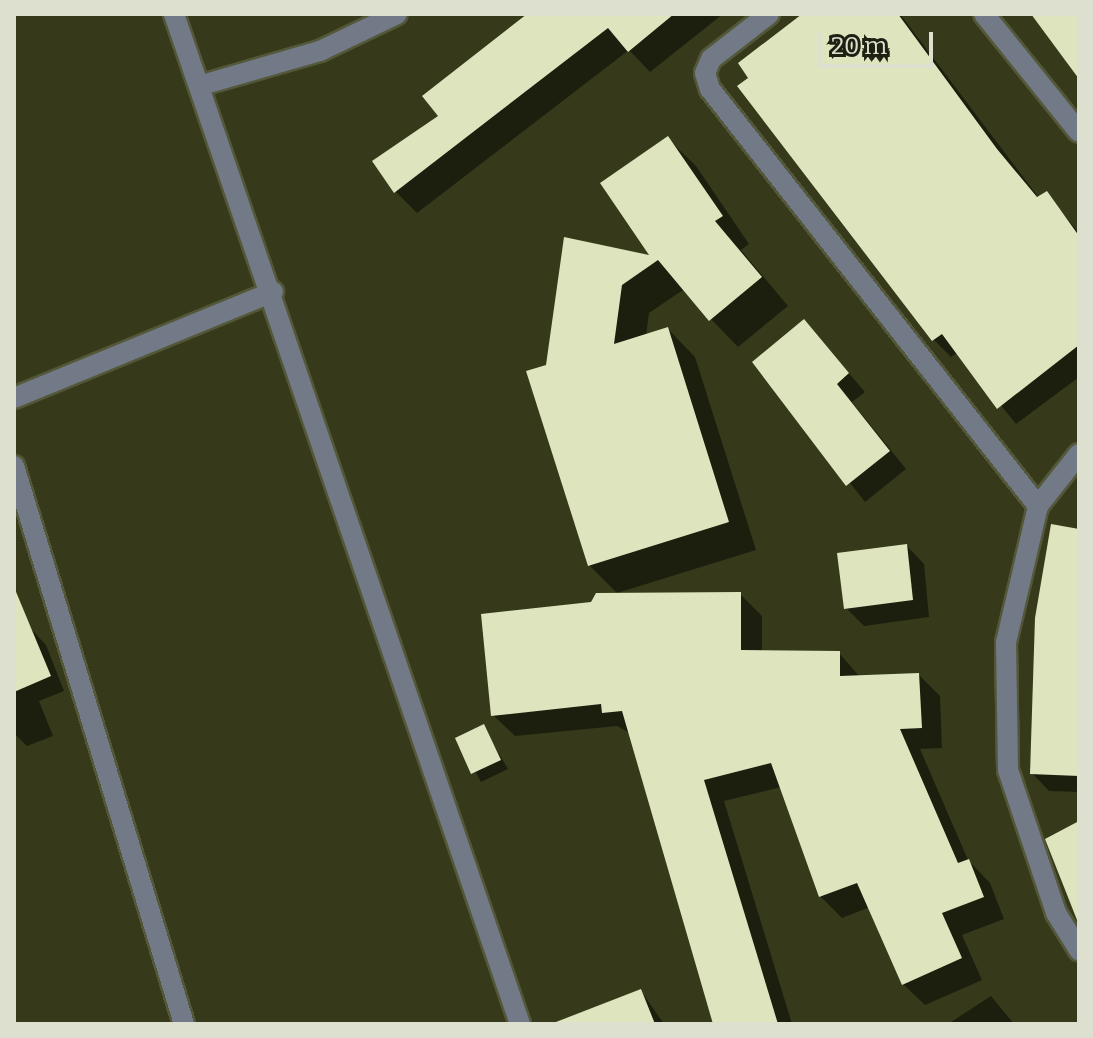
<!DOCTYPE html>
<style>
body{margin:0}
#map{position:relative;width:1093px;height:1038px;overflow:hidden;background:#363a1a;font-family:Bitter,serif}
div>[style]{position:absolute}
.shadow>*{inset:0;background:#0007}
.building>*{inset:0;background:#dee4be}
.roads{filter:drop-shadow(2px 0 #54583a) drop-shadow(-2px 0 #54583a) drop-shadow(0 2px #54583a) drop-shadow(0 -2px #54583a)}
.minor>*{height:20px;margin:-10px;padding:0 10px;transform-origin:10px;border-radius:10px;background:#737a87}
span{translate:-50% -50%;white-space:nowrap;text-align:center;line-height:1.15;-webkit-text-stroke:8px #1e2012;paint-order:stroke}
.frame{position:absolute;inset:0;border:16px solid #dde0ce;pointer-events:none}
.scale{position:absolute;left:817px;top:32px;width:116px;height:36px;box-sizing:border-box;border:4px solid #dde0ce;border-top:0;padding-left:10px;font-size:24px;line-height:28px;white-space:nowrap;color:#dde0ce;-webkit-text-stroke:6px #1e2012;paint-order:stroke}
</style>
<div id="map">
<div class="shadow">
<div style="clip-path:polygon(529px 14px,723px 14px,650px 72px,629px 50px,417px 213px,396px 192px,441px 116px)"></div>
<div style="clip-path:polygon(805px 14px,900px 14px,1039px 198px,1046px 193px,1079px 233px,1079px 377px,1016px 424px,958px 352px,951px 357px,934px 340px,740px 87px)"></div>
<div style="clip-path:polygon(668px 139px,696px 166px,749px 244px,741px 250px,788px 306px,738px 347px,683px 290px,649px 313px,646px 336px,668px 329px,695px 357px,756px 550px,617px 593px,589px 565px,547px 367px,566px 239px,654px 258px)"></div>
<div style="clip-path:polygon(804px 321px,865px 392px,852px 402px,906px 469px,865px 502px,755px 363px)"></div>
<div style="clip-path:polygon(1079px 531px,1079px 792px,1049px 791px,1032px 773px)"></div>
<div style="clip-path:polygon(907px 546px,924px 564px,929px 617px,864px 626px,846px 608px)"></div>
<div style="clip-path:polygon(740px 594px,762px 616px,762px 652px,839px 653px,860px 677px,919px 675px,940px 696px,942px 748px,920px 749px,968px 860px,990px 883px,1004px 919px,962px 935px,982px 980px,925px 1005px,903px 984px,870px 907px,842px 918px,820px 896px,781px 787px,724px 801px,792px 1024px,715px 1024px,630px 733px,617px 726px,515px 736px,493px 715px)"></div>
<div style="clip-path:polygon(32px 630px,46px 645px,64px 691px,39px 701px,53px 736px,27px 746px,14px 733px,14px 638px)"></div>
<div style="clip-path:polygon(483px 727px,508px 769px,481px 782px,458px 739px)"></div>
<div style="clip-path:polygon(641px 991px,664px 1024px,608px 1024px)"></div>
<div style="clip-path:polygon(991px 996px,1014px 1024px,948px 1024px)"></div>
</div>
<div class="building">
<div style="clip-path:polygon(527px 14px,674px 14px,628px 52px,608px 28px,394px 193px,372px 161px,438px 116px,422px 96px)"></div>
<div style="clip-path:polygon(802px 14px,898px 14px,997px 149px,1037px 197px,1047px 191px,1079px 236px,1079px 345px,997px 409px,942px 334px,932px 341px,737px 86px,748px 78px,738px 63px)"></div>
<div style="clip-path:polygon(1031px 14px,1079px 14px,1079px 79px)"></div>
<div style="clip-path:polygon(668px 136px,723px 216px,715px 221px,762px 277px,709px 321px,658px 260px,622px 285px,614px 344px,668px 327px,729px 522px,588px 566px,526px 371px,546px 365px,564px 237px,649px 255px,600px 183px)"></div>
<div style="clip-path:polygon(804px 319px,849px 373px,837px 384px,890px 451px,846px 486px,752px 362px)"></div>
<div style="clip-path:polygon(1051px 524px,1079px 529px,1079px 776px,1030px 774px,1035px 618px)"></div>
<div style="clip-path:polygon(907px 544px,913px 600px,844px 609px,837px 553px)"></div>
<div style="clip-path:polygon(14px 587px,51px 676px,14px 692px)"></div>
<div style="clip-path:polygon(741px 592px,741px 650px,840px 651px,840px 676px,919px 673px,922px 728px,900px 729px,958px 863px,969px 859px,984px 897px,942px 913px,962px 958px,902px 985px,857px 883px,819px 897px,771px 763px,704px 780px,778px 1024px,713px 1024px,622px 711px,602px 713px,601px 704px,491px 716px,481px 614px,591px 602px,596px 593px)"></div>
<div style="clip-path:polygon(484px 724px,501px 760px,471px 774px,455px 738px)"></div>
<div style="clip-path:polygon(1079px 821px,1079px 925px,1045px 839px)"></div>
<div style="clip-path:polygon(641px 989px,655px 1024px,557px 1024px,556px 1022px)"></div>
</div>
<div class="roads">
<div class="minor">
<div style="left:174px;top:14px;width:1068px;rotate:71.09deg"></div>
<div style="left:769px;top:14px;width:73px;rotate:142.2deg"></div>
<div style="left:711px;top:59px;width:15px;rotate:113deg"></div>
<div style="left:705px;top:73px;width:17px;rotate:73deg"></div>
<div style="left:710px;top:89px;width:531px;rotate:51.81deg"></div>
<div style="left:984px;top:14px;width:151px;rotate:51.2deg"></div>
<div style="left:202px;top:85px;width:123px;rotate:-16.1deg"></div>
<div style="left:320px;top:51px;width:85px;rotate:-25.7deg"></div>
<div style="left:14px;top:398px;width:280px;rotate:-22.3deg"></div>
<div style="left:1079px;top:454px;width:66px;rotate:128.3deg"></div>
<div style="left:1038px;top:506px;width:140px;rotate:103.2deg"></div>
<div style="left:1006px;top:642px;width:128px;rotate:89.1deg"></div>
<div style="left:1008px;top:770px;width:151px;rotate:71.4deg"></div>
<div style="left:1056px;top:913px;width:44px;rotate:58.1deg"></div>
<div style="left:14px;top:466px;width:583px;rotate:73.06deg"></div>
</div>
</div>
<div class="frame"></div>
<div class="scale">20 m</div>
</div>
